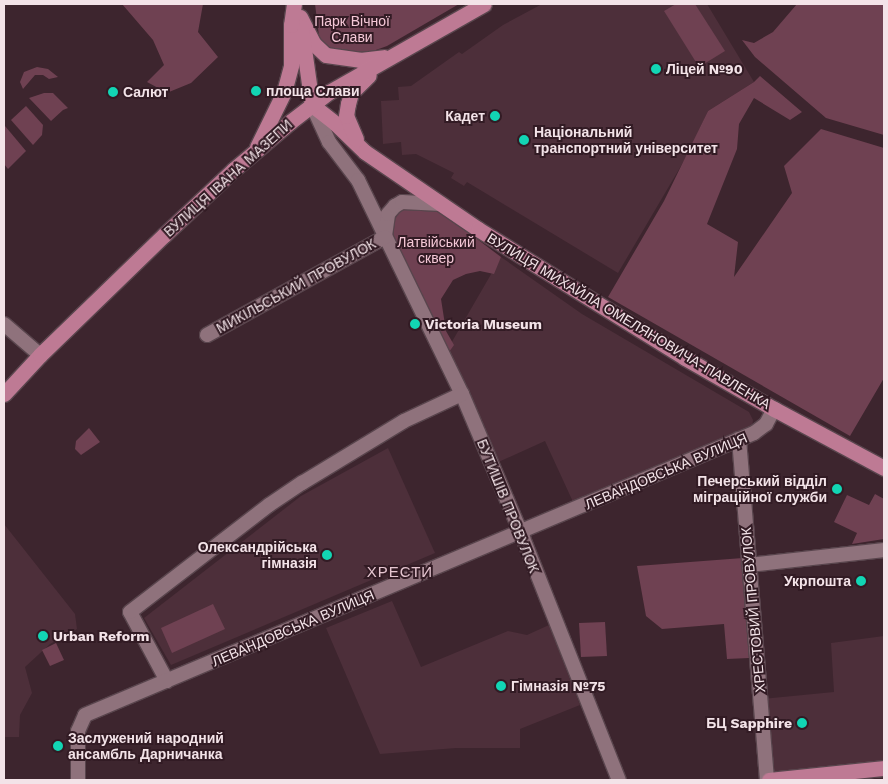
<!DOCTYPE html>
<meta charset="utf-8">
<style>
body{margin:0}
#map{position:relative;width:888px;height:784px;overflow:hidden;background:#3d252e;font-family:"Work Sans",sans-serif}
div>[style]{position:absolute}
.built>*{inset:0;background:#4d2f3a}
.green>*{inset:0;background:#6f4152}
.roads{filter:drop-shadow(1px 0 #59454d) drop-shadow(-1px 0 #59454d) drop-shadow(0 1px #59454d) drop-shadow(0 -1px #59454d)}
.minor>*{height:14px;margin:-7px;padding:0 7px;transform-origin:7px;border-radius:7px;background:#8f727c}
.major>*{height:15px;margin:-7.5px;padding:0 7.5px;transform-origin:7.5px;border-radius:7.5px;background:#be7a94}
.dots>*{width:14px;height:14px;translate:-50% -50%;box-sizing:border-box;border:2px solid #321b24;border-radius:50%}
span{translate:-50% -50%;white-space:nowrap;text-align:center;line-height:1.15;-webkit-text-stroke:4px #321b24;paint-order:stroke}
.park-label{font-size:14px;color:#f5c8d7}
.poi-label{font-size:14px;color:#f3e3e8;font-weight:700}
.left{translate:0 -50%;text-align:left}
.right{translate:-100% -50%;text-align:right}
.street-label{font-size:14px;color:#f3e3e8}
.neighbourhood-label{font-size:15px;color:#e5c5d0;letter-spacing:1px}
.frame{position:absolute;inset:0;border:5px solid #f3e3e8;pointer-events:none}
</style>
<div id="map">
<div class="built">
<div style="clip-path:polygon(542px 4px,707px 4px,754px 82px,708px 111px,688px 154px,618px 273px,467px 182px,464px 186px,451px 178px,454px 173px,416px 154px,402px 155px,401px 142px,383px 144px,381px 101px,399px 100px,398px 87px,411px 86px,459px 52px,462px 54px,503px 25px)"></div>
<div style="clip-path:polygon(501px 257px,582px 314px,749px 412px,753px 420px,752px 427px,574px 504px,545px 441px,494px 464px,446px 352px)"></div>
<div style="clip-path:polygon(388px 448px,435px 553px,171px 665px,144px 618px,301px 496px)"></div>
<div style="clip-path:polygon(4px 524px,75px 614px,77px 629px,50px 644px,25px 667px,32px 693px,20px 715px,19px 737px,4px 737px)"></div>
<div style="clip-path:polygon(392px 601px,421px 667px,508px 631px,527px 635px,549px 625px,580px 705px,520px 729px,520px 748px,456px 748px,380px 754px,326px 628px)"></div>
<div style="clip-path:polygon(884px 636px,884px 763px,769px 773px,762px 699px,834px 692px,831px 643px)"></div>
</div>
<div class="green">
<div style="clip-path:polygon(122px 4px,203px 4px,198px 32px,218px 57px,191px 83px,169px 92px,160px 89px,147px 82px,164px 65px,153px 40px)"></div>
<div style="clip-path:polygon(315px 4px,459px 4px,387px 46px,362px 55px,337px 53px,325px 45px,319px 36px)"></div>
<div style="clip-path:polygon(676px 4px,695px 4px,725px 51px,699px 67px,664px 11px)"></div>
<div style="clip-path:polygon(797px 4px,884px 4px,884px 135px,826px 118px,755px 57px,742px 40px,754px 43px,773px 32px)"></div>
<div style="clip-path:polygon(37px 67px,48px 69px,58px 77px,49px 79px,43px 75px,35px 75px,23px 89px,20px 82px,24px 72px)"></div>
<div style="clip-path:polygon(760px 76px,802px 112px,790px 120px,754px 98px,739px 124px,737px 149px,707px 224px,738px 242px,734px 277px,792px 193px,784px 166px,821px 129px,884px 148px,884px 378px,850px 436px,608px 297px,664px 201px,708px 111px,754px 82px)"></div>
<div style="clip-path:polygon(44px 93px,53px 93px,68px 108px,63px 110px,51px 121px,29px 98px)"></div>
<div style="clip-path:polygon(26px 106px,43px 125px,42px 135px,33px 145px,11px 120px)"></div>
<div style="clip-path:polygon(5px 126px,26px 151px,8px 169px,4px 164px)"></div>
<div style="clip-path:polygon(419px 202px,441px 212px,501px 257px,494px 274px,480px 271px,466px 274px,453px 280px,441px 299px,446px 331px,454px 345px,449px 352px,394px 242px,392px 225px,400px 210px)"></div>
<div style="clip-path:polygon(89px 428px,100px 442px,81px 455px,75px 449px,76px 441px)"></div>
<div style="clip-path:polygon(875px 494px,884px 499px,884px 539px,852px 544px,857px 533px,834px 522px,847px 495px,869px 505px)"></div>
<div style="clip-path:polygon(743px 558px,749px 658px,727px 659px,724px 624px,662px 629px,646px 616px,637px 566px)"></div>
<div style="clip-path:polygon(213px 604px,225px 629px,172px 653px,161px 628px)"></div>
<div style="clip-path:polygon(605px 622px,607px 656px,581px 657px,579px 623px)"></div>
<div style="clip-path:polygon(56px 643px,64px 660px,50px 666px,42px 650px)"></div>
</div>
<div class="roads">
<div class="minor">
<div style="left:312px;top:105px;width:41px;rotate:65.3deg"></div>
<div style="left:329px;top:142px;width:48px;rotate:52.7deg"></div>
<div style="left:358px;top:180px;width:238px;rotate:64.1deg"></div>
<div style="left:462px;top:394px;width:156px;rotate:67deg"></div>
<div style="left:523px;top:538px;width:260px;rotate:68.4deg"></div>
<div style="left:385px;top:236px;width:22px;rotate:-82deg"></div>
<div style="left:388px;top:214px;width:11px;rotate:-49deg"></div>
<div style="left:395px;top:206px;width:8px;rotate:-30deg"></div>
<div style="left:402px;top:202px;width:39px;rotate:3deg"></div>
<div style="left:4px;top:324px;width:48px;rotate:40.7deg"></div>
<div style="left:207px;top:335px;width:203px;rotate:-28.8deg"></div>
<div style="left:739px;top:439px;width:342px;rotate:85.3deg"></div>
<div style="left:749px;top:565px;width:136px;rotate:-6.3deg"></div>
<div style="left:167px;top:681px;width:78px;rotate:-118.2deg"></div>
<div style="left:130px;top:612px;width:175px;rotate:-37.6deg"></div>
<div style="left:269px;top:505px;width:40px;rotate:-34deg"></div>
<div style="left:302px;top:483px;width:119px;rotate:-31.3deg"></div>
<div style="left:404px;top:421px;width:64px;rotate:-25deg"></div>
<div style="left:78px;top:780px;width:49px;rotate:-90deg"></div>
<div style="left:78px;top:731px;width:17px;rotate:-66deg"></div>
<div style="left:85px;top:715px;width:726px;rotate:-22.86deg"></div>
<div style="left:754px;top:433px;width:15px;rotate:-37deg"></div>
<div style="left:766px;top:424px;width:17px;rotate:-62deg"></div>
</div>
<div class="major">
<div style="left:300px;top:17px;width:30px;rotate:63deg"></div>
<div style="left:314px;top:44px;width:16px;rotate:43deg"></div>
<div style="left:326px;top:55px;width:34px;rotate:8deg"></div>
<div style="left:360px;top:60px;width:24px;rotate:-7deg"></div>
<div style="left:301px;top:27px;width:79px;rotate:82deg"></div>
<div style="left:312px;top:105px;width:31px;rotate:38deg"></div>
<div style="left:336px;top:124px;width:40px;rotate:44deg"></div>
<div style="left:365px;top:152px;width:137px;rotate:34.3deg"></div>
<div style="left:478px;top:229px;width:244px;rotate:31.9deg"></div>
<div style="left:685px;top:358px;width:103px;rotate:29.8deg"></div>
<div style="left:774px;top:409px;width:125px;rotate:28.2deg"></div>
<div style="left:356px;top:139px;width:25px;rotate:-113deg"></div>
<div style="left:346px;top:116px;width:12px;rotate:-81deg"></div>
<div style="left:348px;top:104px;width:11px;rotate:-75deg"></div>
<div style="left:351px;top:93px;width:25px;rotate:-45deg"></div>
<div style="left:257px;top:147px;width:61px;rotate:-63.9deg"></div>
<div style="left:284px;top:92px;width:28px;rotate:-75deg"></div>
<div style="left:291px;top:65px;width:40px;rotate:-90deg"></div>
<div style="left:291px;top:25px;width:21px;rotate:-82deg"></div>
<div style="left:4px;top:394px;width:53px;rotate:-47.3deg"></div>
<div style="left:40px;top:355px;width:173px;rotate:-44.1deg"></div>
<div style="left:164px;top:235px;width:95px;rotate:-43.3deg"></div>
<div style="left:233px;top:170px;width:75px;rotate:-40.1deg"></div>
<div style="left:290px;top:122px;width:49px;rotate:-37.6deg"></div>
<div style="left:329px;top:92px;width:178px;rotate:-29.6deg"></div>
<div style="left:769px;top:780px;width:116px;rotate:-6deg"></div>
</div>
</div>
<div class="dots">
<div style="left:656px;top:69px;background:#12d5b4"></div>
<div style="left:256px;top:91px;background:#12d5b4"></div>
<div style="left:113px;top:92px;background:#12d5b4"></div>
<div style="left:495px;top:116px;background:#12d5b4"></div>
<div style="left:524px;top:140px;background:#12d5b4"></div>
<div style="left:415px;top:324px;background:#12d5b4"></div>
<div style="left:837px;top:489px;background:#12d5b4"></div>
<div style="left:327px;top:555px;background:#12d5b4"></div>
<div style="left:861px;top:581px;background:#12d5b4"></div>
<div style="left:43px;top:636px;background:#12d5b4"></div>
<div style="left:501px;top:686px;background:#12d5b4"></div>
<div style="left:802px;top:723px;background:#12d5b4"></div>
<div style="left:58px;top:746px;background:#12d5b4"></div>
</div>
<div class="park-label">
<span style="left:352px;top:29px">Парк Вічної<br>Слави</span>
<span style="left:436px;top:250px">Латвійський<br>сквер</span>
</div>
<div class="poi-label">
<span class="left" style="left:666px;top:69px">Ліцей №90</span>
<span class="left" style="left:266px;top:91px">площа Слави</span>
<span class="left" style="left:123px;top:92px">Салют</span>
<span class="right" style="left:485px;top:116px">Кадет</span>
<span class="left" style="left:534px;top:140px">Національний<br>транспортний університет</span>
<span class="left" style="left:425px;top:324px">Victoria Museum</span>
<span class="right" style="left:827px;top:489px">Печерський відділ<br>міграційної служби</span>
<span class="right" style="left:317px;top:555px">Олександрійська<br>гімназія</span>
<span class="right" style="left:851px;top:581px">Укрпошта</span>
<span class="left" style="left:53px;top:636px">Urban Reform</span>
<span class="left" style="left:511px;top:686px">Гімназія №75</span>
<span class="right" style="left:792px;top:723px">БЦ Sapphire</span>
<span class="left" style="left:68px;top:746px">Заслужений народний<br>ансамбль Дарничанка</span>
</div>
<div class="street-label">
<span style="left:228px;top:178px;rotate:-42deg">ВУЛИЦЯ ІВАНА МАЗЕПИ</span>
<span style="left:296px;top:286px;rotate:-29deg">МИКІЛЬСЬКИЙ ПРОВУЛОК</span>
<span style="left:629px;top:321px;rotate:31deg">ВУЛИЦЯ МИХАЙЛА ОМЕЛЯНОВИЧА-ПАВЛЕНКА</span>
<span style="left:666px;top:471px;rotate:-23deg">ЛЕВАНДОВСЬКА ВУЛИЦЯ</span>
<span style="left:508px;top:506px;rotate:68deg">БУТИШІВ ПРОВУЛОК</span>
<span style="left:753px;top:610px;rotate:-95deg">ХРЕСТОВИЙ ПРОВУЛОК</span>
<span style="left:293px;top:628px;rotate:-23deg">ЛЕВАНДОВСЬКА ВУЛИЦЯ</span>
</div>
<div class="neighbourhood-label">
<span style="left:400px;top:573px">ХРЕСТИ</span>
</div>
<div class="frame"></div>
</div>
